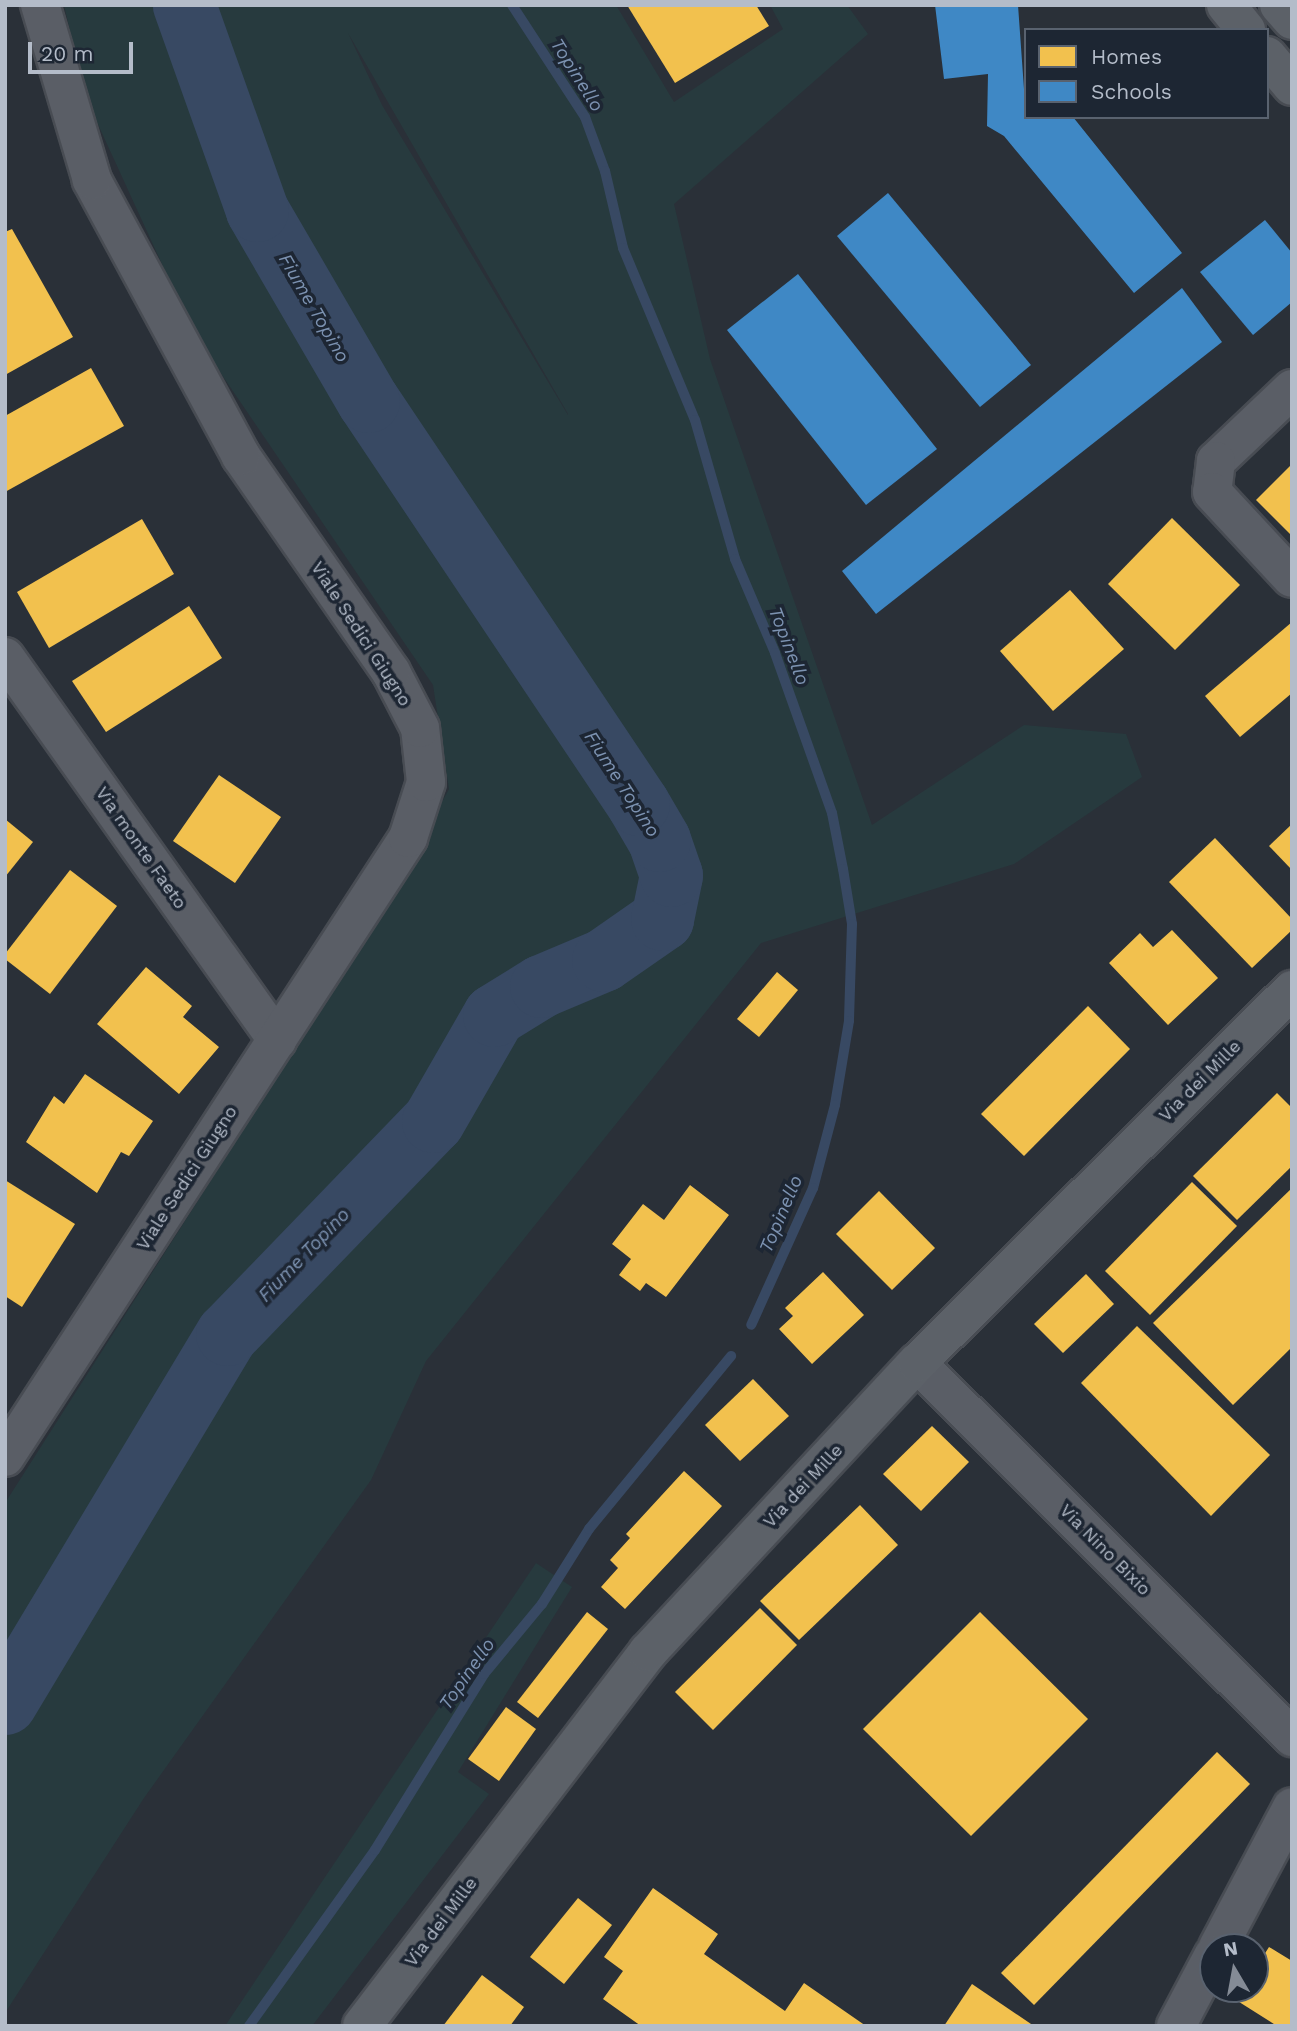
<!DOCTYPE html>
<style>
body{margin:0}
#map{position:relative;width:1297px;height:2031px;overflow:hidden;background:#2a3038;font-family:"Work Sans",sans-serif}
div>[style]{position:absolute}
.green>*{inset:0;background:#273a3e}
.homes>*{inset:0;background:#f2c14e}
.schools>*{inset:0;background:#3f88c5}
.stream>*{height:10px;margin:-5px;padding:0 5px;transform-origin:5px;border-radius:5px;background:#384963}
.river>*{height:63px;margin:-31.5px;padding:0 31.5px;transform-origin:31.5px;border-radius:31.5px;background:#384963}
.roads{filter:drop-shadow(2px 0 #484c53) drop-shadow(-2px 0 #484c53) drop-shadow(0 2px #484c53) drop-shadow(0 -2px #484c53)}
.minor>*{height:38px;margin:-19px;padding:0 19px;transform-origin:19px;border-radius:19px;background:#5a5e66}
.major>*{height:38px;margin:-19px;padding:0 19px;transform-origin:19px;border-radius:19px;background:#5c6168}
span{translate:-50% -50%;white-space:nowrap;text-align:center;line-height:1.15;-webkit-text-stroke:7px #1d2633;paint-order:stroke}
.street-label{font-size:18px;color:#b4bcc9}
.water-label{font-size:19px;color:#7c92b1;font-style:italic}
.frame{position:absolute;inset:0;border:7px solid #b4bcc9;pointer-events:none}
.legend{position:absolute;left:1024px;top:28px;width:245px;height:91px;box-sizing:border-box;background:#1d2633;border:2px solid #59626f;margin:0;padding:9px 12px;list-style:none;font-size:21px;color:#b4bcc9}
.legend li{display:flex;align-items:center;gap:14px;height:35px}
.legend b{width:35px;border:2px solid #59626f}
.north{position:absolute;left:1199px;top:1933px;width:70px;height:70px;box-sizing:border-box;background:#1d2633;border:2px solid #59626f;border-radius:50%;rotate:350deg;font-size:19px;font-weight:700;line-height:28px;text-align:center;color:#b4bcc9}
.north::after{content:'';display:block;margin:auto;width:24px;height:32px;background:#848b96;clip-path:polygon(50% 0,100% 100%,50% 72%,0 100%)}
.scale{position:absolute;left:28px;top:42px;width:105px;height:32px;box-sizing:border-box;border:4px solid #b4bcc9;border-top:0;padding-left:9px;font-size:21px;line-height:24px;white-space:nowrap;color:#b4bcc9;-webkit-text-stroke:5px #1d2633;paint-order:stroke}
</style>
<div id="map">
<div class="green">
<div style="clip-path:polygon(evenodd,64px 5px,616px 5px,674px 102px,783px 29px,770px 5px,847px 5px,868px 34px,674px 204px,710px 359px,872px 825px,1024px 725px,1126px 734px,1142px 777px,1014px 864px,761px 943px,426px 1361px,371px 1480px,144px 1798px,5px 2013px,5px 1503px,379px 917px,449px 789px,433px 685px,194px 334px,85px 96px,64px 5px,348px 33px,568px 414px,568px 415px,382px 105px,348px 33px)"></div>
<div style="clip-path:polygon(536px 1563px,572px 1587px,458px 1772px,489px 1794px,312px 2026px,225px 2026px)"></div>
</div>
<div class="homes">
<div style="clip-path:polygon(627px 5px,756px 5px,769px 26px,675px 83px)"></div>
<div style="clip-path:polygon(12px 229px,73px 337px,5px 375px,5px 232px)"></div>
<div style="clip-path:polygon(91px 368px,124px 426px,5px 492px,5px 416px)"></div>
<div style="clip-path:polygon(1292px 464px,1292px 536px,1256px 500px)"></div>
<div style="clip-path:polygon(1172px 518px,1240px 585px,1175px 650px,1108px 584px)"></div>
<div style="clip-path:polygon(142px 519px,174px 574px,49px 648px,17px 592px)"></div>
<div style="clip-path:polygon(1070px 590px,1124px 649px,1053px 711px,1000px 651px)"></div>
<div style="clip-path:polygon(189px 606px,222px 658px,106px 732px,72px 681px)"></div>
<div style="clip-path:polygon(1292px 622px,1292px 693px,1240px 737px,1205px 696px)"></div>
<div style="clip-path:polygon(219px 775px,281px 817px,235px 883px,173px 841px)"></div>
<div style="clip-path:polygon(5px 819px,33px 842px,5px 877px)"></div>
<div style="clip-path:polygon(1292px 824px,1292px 870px,1269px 846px)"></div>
<div style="clip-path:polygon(1215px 838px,1292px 919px,1292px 930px,1252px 968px,1169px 882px)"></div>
<div style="clip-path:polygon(70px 870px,117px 906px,50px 994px,5px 959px,5px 954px)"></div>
<div style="clip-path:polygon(1172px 930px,1218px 978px,1168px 1025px,1109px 963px,1140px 933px,1153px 947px)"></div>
<div style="clip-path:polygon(146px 967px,192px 1006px,183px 1017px,219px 1047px,179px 1094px,97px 1024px)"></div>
<div style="clip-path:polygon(777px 972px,798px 990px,759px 1037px,737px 1019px)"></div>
<div style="clip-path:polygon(1088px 1006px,1130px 1049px,1024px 1156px,981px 1114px)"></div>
<div style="clip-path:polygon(85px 1074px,153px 1121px,129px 1156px,121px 1152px,97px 1193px,26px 1142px,54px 1096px,64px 1104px)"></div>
<div style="clip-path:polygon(1277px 1093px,1292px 1108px,1292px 1166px,1237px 1220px,1193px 1176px)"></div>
<div style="clip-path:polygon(5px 1180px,75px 1224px,22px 1307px,5px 1296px)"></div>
<div style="clip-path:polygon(1192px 1182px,1237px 1226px,1150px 1315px,1105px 1271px)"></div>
<div style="clip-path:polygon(690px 1185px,729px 1215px,666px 1297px,646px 1283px,640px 1291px,619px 1275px,631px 1259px,612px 1244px,643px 1204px,664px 1220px)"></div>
<div style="clip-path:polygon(1292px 1188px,1292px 1347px,1233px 1405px,1153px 1323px)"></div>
<div style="clip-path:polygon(879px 1191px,935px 1248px,892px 1290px,836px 1234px)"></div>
<div style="clip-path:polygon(823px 1272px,864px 1315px,812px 1364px,779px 1329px,793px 1316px,785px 1308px)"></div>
<div style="clip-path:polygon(1086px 1274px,1114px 1304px,1063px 1353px,1034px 1324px)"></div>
<div style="clip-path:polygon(1137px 1326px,1270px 1455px,1211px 1516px,1081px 1383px)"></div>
<div style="clip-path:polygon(753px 1379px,789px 1416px,740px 1461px,705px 1425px)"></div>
<div style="clip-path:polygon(932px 1426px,969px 1462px,921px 1511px,883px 1474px)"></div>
<div style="clip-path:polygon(684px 1471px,722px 1506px,625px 1609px,601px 1587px,618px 1568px,610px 1560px,630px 1538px,626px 1534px)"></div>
<div style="clip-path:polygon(860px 1505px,898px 1545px,799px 1640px,760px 1601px)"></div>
<div style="clip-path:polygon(760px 1608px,797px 1645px,713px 1730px,675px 1692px)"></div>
<div style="clip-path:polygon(587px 1612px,608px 1629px,538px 1718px,517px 1702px)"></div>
<div style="clip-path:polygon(980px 1612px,1088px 1719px,971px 1836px,863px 1729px)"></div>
<div style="clip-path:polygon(506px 1707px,536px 1729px,499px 1781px,468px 1759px)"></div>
<div style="clip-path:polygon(1217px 1752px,1250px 1784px,1034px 2005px,1001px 1973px)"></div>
<div style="clip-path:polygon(653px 1888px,718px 1934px,704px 1954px,785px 2011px,804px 1983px,866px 2026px,641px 2026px,603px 1999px,623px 1971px,604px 1957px)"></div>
<div style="clip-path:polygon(578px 1898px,612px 1925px,564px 1984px,530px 1957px)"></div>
<div style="clip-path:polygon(1269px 1947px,1292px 1961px,1292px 2026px,1277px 2026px,1236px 2000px,1243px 1989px,1255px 1989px,1255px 1969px)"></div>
<div style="clip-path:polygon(482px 1975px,524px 2007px,510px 2026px,443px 2026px)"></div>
<div style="clip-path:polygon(972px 1984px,1034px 2026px,944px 2026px)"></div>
</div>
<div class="schools">
<div style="clip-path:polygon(935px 5px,1018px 5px,1026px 117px,1073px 117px,1182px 253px,1134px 293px,1004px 136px,987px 126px,988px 74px,944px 79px)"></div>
<div style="clip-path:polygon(888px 193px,1031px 365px,980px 407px,837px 236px)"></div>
<div style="clip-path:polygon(1265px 220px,1292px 253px,1292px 302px,1253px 335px,1200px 272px)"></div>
<div style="clip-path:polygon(798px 274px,937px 449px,866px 505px,727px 330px)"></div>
<div style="clip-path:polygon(1182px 288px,1222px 342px,876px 614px,842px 571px)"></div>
</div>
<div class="stream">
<div style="left:512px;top:5px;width:134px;rotate:56.9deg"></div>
<div style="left:585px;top:117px;width:58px;rotate:69.7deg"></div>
<div style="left:605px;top:171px;width:79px;rotate:76.8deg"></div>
<div style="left:623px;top:248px;width:186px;rotate:67.3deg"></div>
<div style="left:695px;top:420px;width:145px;rotate:73.9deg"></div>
<div style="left:735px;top:559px;width:102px;rotate:66.9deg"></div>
<div style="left:775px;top:653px;width:170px;rotate:70.4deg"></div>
<div style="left:832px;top:813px;width:57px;rotate:78.9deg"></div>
<div style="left:843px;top:869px;width:56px;rotate:80.7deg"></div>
<div style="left:852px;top:924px;width:97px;rotate:91.8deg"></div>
<div style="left:849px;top:1021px;width:85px;rotate:99.5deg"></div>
<div style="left:835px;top:1105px;width:86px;rotate:104.8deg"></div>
<div style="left:813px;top:1188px;width:150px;rotate:114.3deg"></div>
<div style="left:249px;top:2026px;width:216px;rotate:-54.4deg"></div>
<div style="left:375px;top:1850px;width:207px;rotate:-58.2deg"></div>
<div style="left:484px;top:1674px;width:91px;rotate:-50.4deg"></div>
<div style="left:542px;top:1604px;width:89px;rotate:-57.9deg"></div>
<div style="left:589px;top:1529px;width:224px;rotate:-50.6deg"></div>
</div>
<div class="river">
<div style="left:5px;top:1703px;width:431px;rotate:-59deg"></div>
<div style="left:227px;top:1334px;width:296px;rotate:-46deg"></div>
<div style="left:433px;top:1121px;width:122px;rotate:-60.1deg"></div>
<div style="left:494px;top:1015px;width:55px;rotate:-31.7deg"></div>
<div style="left:541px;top:986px;width:67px;rotate:-22.8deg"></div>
<div style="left:603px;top:960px;width:72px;rotate:-34.8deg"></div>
<div style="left:662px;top:919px;width:45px;rotate:-78.4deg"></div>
<div style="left:671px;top:875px;width:37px;rotate:-109deg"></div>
<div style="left:659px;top:840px;width:42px;rotate:-120.3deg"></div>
<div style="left:638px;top:804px;width:485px;rotate:-123.8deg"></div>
<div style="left:368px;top:401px;width:221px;rotate:-120.2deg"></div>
<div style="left:257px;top:210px;width:218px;rotate:-109.6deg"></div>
</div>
<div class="roads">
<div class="minor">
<div style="left:1292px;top:389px;width:105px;rotate:136.5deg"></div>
<div style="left:1216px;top:461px;width:31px;rotate:97deg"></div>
<div style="left:1212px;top:492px;width:117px;rotate:47.1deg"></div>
<div style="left:5px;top:657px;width:470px;rotate:54.6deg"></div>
<div style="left:917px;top:1363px;width:530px;rotate:44.92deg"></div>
<div style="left:5px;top:1457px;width:739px;rotate:-56.93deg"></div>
<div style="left:408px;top:838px;width:59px;rotate:-72.2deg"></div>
<div style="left:426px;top:782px;width:54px;rotate:-96.3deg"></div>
<div style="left:420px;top:728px;width:63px;rotate:-117.4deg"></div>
<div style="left:391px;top:672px;width:263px;rotate:-124.8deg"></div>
<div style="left:241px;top:456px;width:314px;rotate:-118.4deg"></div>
<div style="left:92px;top:180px;width:183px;rotate:-106.5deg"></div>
<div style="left:1218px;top:1947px;width:158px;rotate:-62.1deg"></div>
<div style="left:1176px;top:2026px;width:79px;rotate:-62.1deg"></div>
</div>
<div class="major">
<div style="left:1226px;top:5px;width:32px;rotate:51deg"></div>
<div style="left:1279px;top:5px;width:20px;rotate:49deg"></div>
<div style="left:1267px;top:56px;width:39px;rotate:50deg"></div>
<div style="left:362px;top:2026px;width:471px;rotate:-52.6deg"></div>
<div style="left:648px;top:1652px;width:395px;rotate:-47.1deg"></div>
<div style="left:917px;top:1363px;width:529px;rotate:-44.85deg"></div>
</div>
</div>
<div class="street-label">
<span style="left:361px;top:634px;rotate:57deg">Viale Sedici Giugno</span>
<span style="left:141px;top:848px;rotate:55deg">Via monte Faeto</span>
<span style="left:1200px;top:1081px;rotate:-45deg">Via dei Mille</span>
<span style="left:187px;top:1178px;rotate:-57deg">Viale Sedici Giugno</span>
<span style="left:803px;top:1486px;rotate:-47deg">Via dei Mille</span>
<span style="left:1105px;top:1550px;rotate:45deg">Via Nino Bixio</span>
<span style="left:441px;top:1922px;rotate:-53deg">Via dei Mille</span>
</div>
<div class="water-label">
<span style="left:577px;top:75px;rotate:58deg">Topinello</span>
<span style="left:314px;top:308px;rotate:60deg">Fiume Topino</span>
<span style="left:789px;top:646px;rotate:69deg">Topinello</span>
<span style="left:622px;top:784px;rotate:57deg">Fiume Topino</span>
<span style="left:781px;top:1214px;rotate:-67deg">Topinello</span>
<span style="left:304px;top:1255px;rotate:-46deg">Fiume Topino</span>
<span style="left:467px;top:1674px;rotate:-55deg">Topinello</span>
</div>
<div class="frame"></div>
<ul class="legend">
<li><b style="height:19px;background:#f2c14e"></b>Homes</li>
<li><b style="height:19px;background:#3f88c5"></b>Schools</li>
</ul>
<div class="north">N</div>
<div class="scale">20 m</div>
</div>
